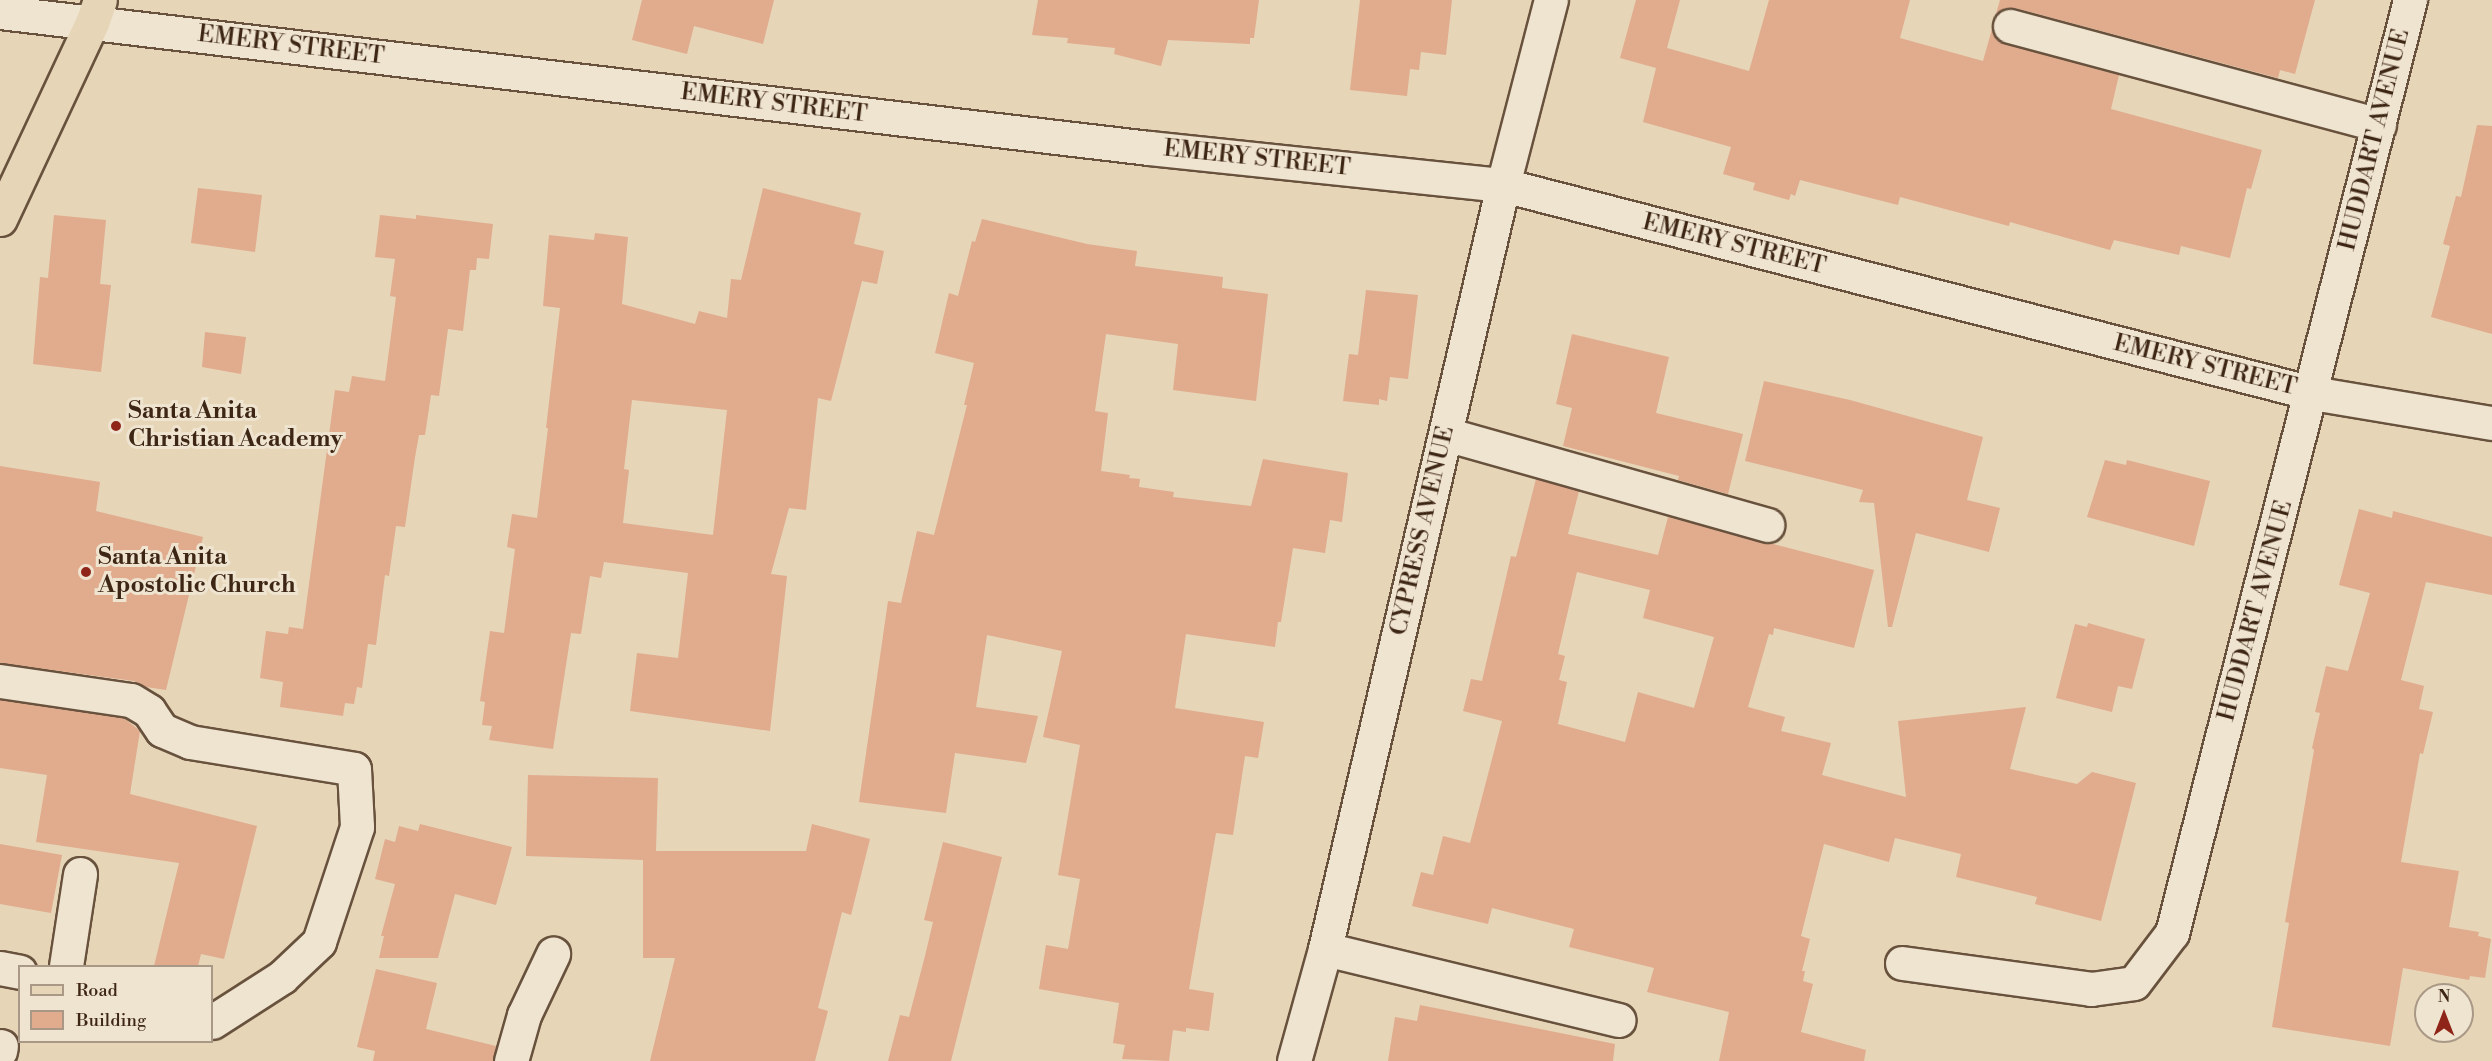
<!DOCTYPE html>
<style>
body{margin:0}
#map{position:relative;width:2492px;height:1061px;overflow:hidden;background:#e6d5b7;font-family:"Libre Bodoni",serif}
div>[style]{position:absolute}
.building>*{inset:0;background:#e1ab8e}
.roads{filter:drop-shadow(2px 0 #68523d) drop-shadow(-2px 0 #68523d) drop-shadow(0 2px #68523d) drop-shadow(0 -2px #68523d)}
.minor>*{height:33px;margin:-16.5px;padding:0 16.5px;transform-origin:16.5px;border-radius:16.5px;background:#efe4d0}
.major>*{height:33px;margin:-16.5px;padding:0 16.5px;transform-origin:16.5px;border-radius:16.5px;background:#e6d5b7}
.dots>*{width:16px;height:16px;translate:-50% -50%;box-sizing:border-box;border:3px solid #efe4d0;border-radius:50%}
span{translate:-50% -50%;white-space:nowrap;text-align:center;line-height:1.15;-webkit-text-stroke:6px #efe4d0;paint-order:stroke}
.street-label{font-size:24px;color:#3e2614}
.poi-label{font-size:24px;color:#3e2614;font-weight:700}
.left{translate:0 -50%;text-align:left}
.legend{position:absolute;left:18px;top:965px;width:195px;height:78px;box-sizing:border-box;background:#efe4d0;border:2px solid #a89885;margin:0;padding:8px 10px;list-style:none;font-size:18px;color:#3e2614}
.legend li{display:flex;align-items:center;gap:12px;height:30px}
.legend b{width:30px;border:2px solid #a89885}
.north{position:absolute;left:2414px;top:983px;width:60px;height:60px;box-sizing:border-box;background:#efe4d0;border:2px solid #a89885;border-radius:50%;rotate:0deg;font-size:16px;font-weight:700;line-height:24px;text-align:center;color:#3e2614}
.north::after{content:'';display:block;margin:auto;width:21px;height:27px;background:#8f2418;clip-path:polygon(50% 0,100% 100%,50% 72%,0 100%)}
</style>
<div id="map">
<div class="building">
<div style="clip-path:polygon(642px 0,774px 0,763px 44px,694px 26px,687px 54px,632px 40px)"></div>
<div style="clip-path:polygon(1038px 0,1259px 0,1254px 38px,1250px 38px,1250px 44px,1168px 40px,1161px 66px,1114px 54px,1115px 48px,1067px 43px,1068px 38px,1032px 35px)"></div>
<div style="clip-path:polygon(1360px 0,1452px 0,1446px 55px,1421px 52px,1419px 70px,1410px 69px,1407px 96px,1350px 90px)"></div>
<div style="clip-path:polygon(1636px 0,1680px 0,1667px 48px,1749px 71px,1769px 0,1910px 0,1900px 38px,1983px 61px,1992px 29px,1996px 39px,2005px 44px,2119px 75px,2111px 109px,2262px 150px,2251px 189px,2247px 188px,2230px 258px,2181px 246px,2179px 255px,2114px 240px,2110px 250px,2010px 222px,2009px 226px,1900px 197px,1898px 205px,1800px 180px,1795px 196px,1791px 194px,1789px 200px,1753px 190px,1755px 183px,1723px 174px,1731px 147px,1643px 122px,1656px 68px,1620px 58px)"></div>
<div style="clip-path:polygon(2000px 0,2315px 0,2295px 74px,2280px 70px,2278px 78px,2015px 8px,2005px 8px,1996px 14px)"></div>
<div style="clip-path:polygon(2477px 125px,2492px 126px,2492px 334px,2431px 317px,2450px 246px,2443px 244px,2456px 196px,2461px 197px)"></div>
<div style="clip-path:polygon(198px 188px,262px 195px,255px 252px,191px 243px)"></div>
<div style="clip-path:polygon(evenodd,763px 188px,861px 213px,854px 244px,884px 251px,877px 284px,862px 281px,831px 401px,818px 398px,806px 510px,789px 508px,771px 574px,787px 576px,770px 731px,630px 711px,637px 653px,678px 658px,688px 573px,604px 562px,601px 578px,590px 576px,581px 634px,571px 633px,553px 749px,489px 740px,492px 726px,482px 725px,485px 702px,480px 701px,490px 631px,504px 633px,515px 549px,507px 547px,512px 514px,537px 518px,548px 428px,546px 428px,560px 308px,543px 306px,549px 235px,594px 240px,595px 233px,628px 237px,622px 304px,695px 324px,699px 311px,727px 318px,731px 279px,741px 280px,763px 188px,632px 400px,727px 410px,713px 535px,623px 523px,629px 470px,624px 469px,632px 400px)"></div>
<div style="clip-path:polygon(54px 215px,106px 220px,100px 284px,111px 285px,101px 372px,33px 364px,40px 277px,48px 278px)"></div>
<div style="clip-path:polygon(380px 215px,416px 219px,416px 215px,493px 224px,489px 259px,477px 258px,476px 270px,470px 270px,463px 331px,448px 329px,439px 396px,431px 395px,425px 435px,419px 435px,415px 457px,405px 527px,396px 526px,389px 576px,385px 575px,376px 645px,368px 644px,362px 688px,357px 687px,354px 704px,345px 703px,343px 716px,280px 707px,283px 682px,260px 678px,266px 631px,288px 634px,289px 627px,303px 629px,335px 390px,349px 392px,352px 376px,385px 381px,396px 297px,390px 296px,395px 259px,375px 257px)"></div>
<div style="clip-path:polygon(982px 219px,1087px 244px,1137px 251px,1135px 266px,1223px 277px,1222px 288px,1268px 294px,1256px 401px,1173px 390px,1178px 344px,1106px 334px,1095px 411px,1108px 413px,1101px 471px,1130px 475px,1129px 478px,1140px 479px,1139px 487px,1174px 492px,1173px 497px,1251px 506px,1263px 459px,1348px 473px,1342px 522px,1330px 520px,1325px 553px,1293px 548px,1281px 622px,1278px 622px,1275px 647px,1186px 634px,1175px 708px,1264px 722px,1258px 758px,1245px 756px,1233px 835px,1216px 833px,1189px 989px,1214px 993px,1209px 1031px,1186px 1028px,1186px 1032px,1173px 1030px,1169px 1061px,1122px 1059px,1125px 1045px,1113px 1043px,1119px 1003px,1039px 989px,1046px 945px,1068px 949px,1080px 879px,1058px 875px,1080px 745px,1043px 737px,1062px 651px,987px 635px,976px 707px,1038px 716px,1026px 763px,955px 753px,946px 813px,859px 802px,888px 601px,901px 603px,917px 531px,934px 535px,967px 405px,964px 405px,974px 363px,935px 353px,949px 293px,958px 296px,972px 241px,975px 242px)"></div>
<div style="clip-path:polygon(1366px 290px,1418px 295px,1408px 379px,1390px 377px,1387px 401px,1379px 399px,1379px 405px,1343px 401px,1349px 354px,1358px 355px)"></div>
<div style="clip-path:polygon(205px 332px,246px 337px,241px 374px,202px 367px)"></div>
<div style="clip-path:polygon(1572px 334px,1669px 357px,1656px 413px,1743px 434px,1728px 494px,1678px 480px,1679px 476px,1563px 446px,1572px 408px,1556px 404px)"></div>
<div style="clip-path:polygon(1764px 381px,1850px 400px,1983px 437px,1967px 500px,2000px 508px,1989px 552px,1916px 533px,1892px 627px,1888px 627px,1874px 503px,1859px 502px,1863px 490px,1745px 461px)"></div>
<div style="clip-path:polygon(2105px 460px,2126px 465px,2127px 460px,2210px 481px,2194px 546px,2087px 517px)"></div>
<div style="clip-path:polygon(0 466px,100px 482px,96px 511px,203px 537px,166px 690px,146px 687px,134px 681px,0 663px)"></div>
<div style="clip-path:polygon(evenodd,1536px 479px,1579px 491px,1568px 534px,1658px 555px,1668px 517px,1874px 570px,1854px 648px,1774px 628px,1773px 635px,1769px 634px,1748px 707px,1785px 717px,1781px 731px,1831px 743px,1822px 775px,1906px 797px,1898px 721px,2026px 707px,2010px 769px,2077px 784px,2092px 772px,2136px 783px,2101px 921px,2035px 904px,2037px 897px,1956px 877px,1961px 854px,1895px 838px,1889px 862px,1824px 844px,1801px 936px,1810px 939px,1802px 971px,1805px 971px,1803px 981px,1813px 984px,1801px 1032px,1866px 1050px,1864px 1061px,1719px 1061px,1729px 1012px,1647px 992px,1654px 968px,1569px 947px,1574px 929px,1492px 908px,1488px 924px,1412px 906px,1421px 872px,1433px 875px,1443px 836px,1470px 843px,1502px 721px,1463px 711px,1471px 679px,1482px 681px,1511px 556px,1516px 557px,1536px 479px,1577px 572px,1650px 590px,1643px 618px,1714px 637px,1694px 708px,1638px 692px,1625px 742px,1558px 724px,1567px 682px,1559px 680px,1565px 656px,1558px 654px,1577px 572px)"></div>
<div style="clip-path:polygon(2359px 509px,2392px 518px,2393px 511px,2492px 537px,2492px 595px,2426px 582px,2401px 680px,2424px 686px,2419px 709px,2433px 712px,2423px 754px,2420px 753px,2401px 862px,2459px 871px,2449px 927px,2479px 932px,2478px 936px,2491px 939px,2485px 978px,2470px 976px,2469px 980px,2403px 968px,2390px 1046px,2272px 1027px,2289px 923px,2285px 922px,2314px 750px,2312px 748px,2320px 713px,2315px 712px,2326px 666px,2348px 671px,2370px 593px,2339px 585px)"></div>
<div style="clip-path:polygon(2088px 623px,2145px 639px,2132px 689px,2118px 686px,2112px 712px,2056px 698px,2075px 624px,2087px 627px)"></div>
<div style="clip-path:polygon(0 700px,124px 718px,140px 731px,130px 794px,257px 826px,224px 959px,201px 954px,198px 966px,154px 966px,179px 863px,36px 842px,47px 775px,0 768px)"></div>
<div style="clip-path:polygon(528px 775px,658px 778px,656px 851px,806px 851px,812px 824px,870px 839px,851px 915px,842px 912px,818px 1008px,828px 1011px,815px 1061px,650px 1061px,675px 958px,643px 958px,643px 860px,526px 856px)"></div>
<div style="clip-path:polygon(420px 824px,512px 847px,496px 905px,455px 894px,438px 958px,379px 958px,384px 936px,381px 936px,395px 884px,375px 879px,385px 839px,395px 842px,399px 826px,418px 831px)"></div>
<div style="clip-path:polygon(943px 842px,1002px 857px,951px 1061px,888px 1061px,900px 1015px,909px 1017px,925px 956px,933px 922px,924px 920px)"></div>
<div style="clip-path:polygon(0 844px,62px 855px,51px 913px,0 904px)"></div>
<div style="clip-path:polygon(376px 969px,437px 983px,426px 1029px,496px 1046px,493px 1061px,373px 1061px,375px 1051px,357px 1047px)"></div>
<div style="clip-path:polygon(1420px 1005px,1615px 1044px,1613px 1061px,1388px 1061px,1395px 1017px,1417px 1021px)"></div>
</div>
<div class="roads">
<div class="minor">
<div style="left:0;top:12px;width:1157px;rotate:6.75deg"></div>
<div style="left:1149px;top:148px;width:356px;rotate:6deg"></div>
<div style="left:1503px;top:185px;width:835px;rotate:14.42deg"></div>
<div style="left:2312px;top:393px;width:182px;rotate:9.5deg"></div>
<div style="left:2010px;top:26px;width:382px;rotate:15deg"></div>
<div style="left:1446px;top:434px;width:334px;rotate:15.8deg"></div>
<div style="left:0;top:681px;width:132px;rotate:8.3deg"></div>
<div style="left:131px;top:700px;width:21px;rotate:31deg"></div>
<div style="left:149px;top:711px;width:23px;rotate:56deg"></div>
<div style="left:162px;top:730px;width:30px;rotate:23deg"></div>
<div style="left:190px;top:742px;width:166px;rotate:9.3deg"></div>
<div style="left:354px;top:769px;width:58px;rotate:87deg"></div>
<div style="left:357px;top:827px;width:121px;rotate:108.3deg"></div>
<div style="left:319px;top:942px;width:51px;rotate:136.6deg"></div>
<div style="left:282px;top:977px;width:83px;rotate:147.3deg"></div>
<div style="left:1325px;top:949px;width:302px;rotate:13.6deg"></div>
<div style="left:1902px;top:963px;width:191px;rotate:7.8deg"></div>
<div style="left:2091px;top:989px;width:43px;rotate:-7.9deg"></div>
<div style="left:2134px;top:983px;width:63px;rotate:-52.8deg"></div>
<div style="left:2172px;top:933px;width:963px;rotate:-75.69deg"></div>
<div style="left:66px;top:966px;width:93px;rotate:-81.3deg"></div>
<div style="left:0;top:968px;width:20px;rotate:11deg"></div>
<div style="left:0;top:1051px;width:5px;rotate:-79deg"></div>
<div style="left:511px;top:1061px;width:48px;rotate:-74.2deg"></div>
<div style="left:524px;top:1015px;width:68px;rotate:-64.6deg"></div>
<div style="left:1294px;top:1061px;width:116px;rotate:-74.5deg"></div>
<div style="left:1325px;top:949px;width:784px;rotate:-76.88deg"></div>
<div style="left:1503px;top:185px;width:191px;rotate:-75.5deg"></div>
</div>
<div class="major">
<div style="left:0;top:219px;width:217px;rotate:-64.9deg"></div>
<div style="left:92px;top:23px;width:24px;rotate:-71deg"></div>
</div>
</div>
<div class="dots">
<div style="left:116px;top:426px;background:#8f2418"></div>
<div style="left:86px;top:572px;background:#8f2418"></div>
</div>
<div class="street-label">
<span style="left:291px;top:46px;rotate:7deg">EMERY STREET</span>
<span style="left:774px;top:104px;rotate:7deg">EMERY STREET</span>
<span style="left:2375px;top:140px;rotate:-76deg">HUDDART AVENUE</span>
<span style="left:1257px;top:159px;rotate:6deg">EMERY STREET</span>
<span style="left:1734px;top:245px;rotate:14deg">EMERY STREET</span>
<span style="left:2205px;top:366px;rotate:14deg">EMERY STREET</span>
<span style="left:1423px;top:531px;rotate:-77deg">CYPRESS AVENUE</span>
<span style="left:2256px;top:611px;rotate:-75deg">HUDDART AVENUE</span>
</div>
<div class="poi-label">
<span class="left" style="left:128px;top:426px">Santa Anita<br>Christian Academy</span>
<span class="left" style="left:98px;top:572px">Santa Anita<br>Apostolic Church</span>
</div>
<ul class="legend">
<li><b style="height:8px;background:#e6d5b7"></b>Road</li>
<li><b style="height:16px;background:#e1ab8e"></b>Building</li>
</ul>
<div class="north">N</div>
</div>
